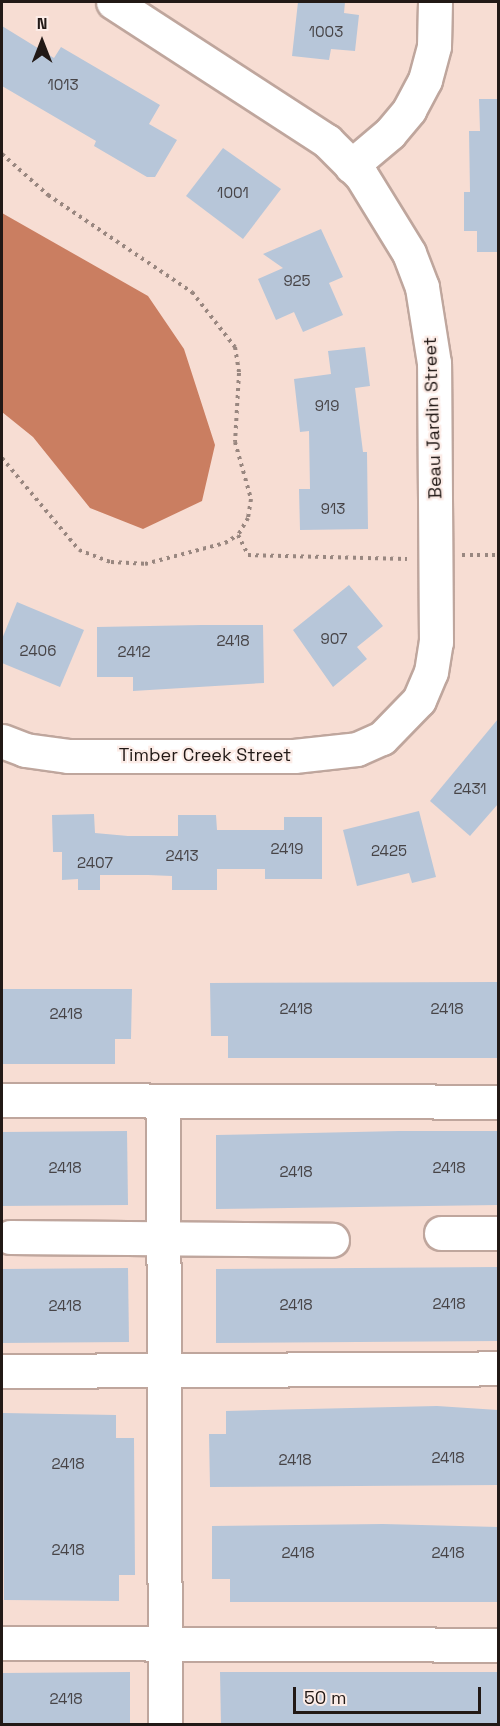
<!DOCTYPE html>
<style>
body{margin:0}
#map{position:relative;width:500px;height:1726px;overflow:hidden;background:#f7ddd3;font-family:"Space Grotesk",sans-serif}
div>[style]{position:absolute}
.water>*{inset:0;background:#ca7e61}
.building>*{inset:0;background:#b7c6d9}
.path>*{height:4px;margin-top:-2px;transform-origin:0;background:repeating-linear-gradient(90deg,#998780 0 3px,transparent 0 7.5px)}
.roads{filter:drop-shadow(2px 0 #bfa69d) drop-shadow(-2px 0 #bfa69d) drop-shadow(0 2px #bfa69d) drop-shadow(0 -2px #bfa69d)}
.minor>*{height:33px;margin:-16.5px;padding:0 16.5px;transform-origin:16.5px;border-radius:16.5px;background:#fff}
span{translate:-50% -50%;white-space:nowrap;text-align:center;line-height:1.15;-webkit-text-stroke:4.5px #fcece7;paint-order:stroke}
.number-label{font-size:15px;color:#474447}
.number-label span{-webkit-text-stroke-width:0}
.street-label{font-size:18px;color:#221916}
.frame{position:absolute;inset:0;border:3px solid #221916;pointer-events:none}
.north{position:absolute;left:12px;top:12px;width:60px;height:60px;-webkit-text-stroke:4px #fcece7;paint-order:stroke;rotate:0deg;font-size:16px;font-weight:700;line-height:24px;text-align:center;color:#221916}
.north::after{content:'';display:block;margin:auto;width:21px;height:27px;background:#221916;clip-path:polygon(50% 0,100% 100%,50% 72%,0 100%)}
.scale{position:absolute;left:293px;top:1687px;width:188px;height:27px;box-sizing:border-box;border:3px solid #221916;border-top:0;padding-left:8px;font-size:18px;line-height:21px;white-space:nowrap;color:#221916;-webkit-text-stroke:4px #fcece7;paint-order:stroke}
</style>
<div id="map">
<div class="water">
<div style="clip-path:polygon(2px 213px,148px 296px,184px 349px,215px 445px,202px 501px,143px 529px,90px 508px,33px 437px,2px 412px)"></div>
</div>
<div class="building">
<div style="clip-path:polygon(298px 2px,345px 2px,344px 13px,359px 15px,355px 51px,331px 49px,329px 60px,292px 56px)"></div>
<div style="clip-path:polygon(2px 26px,54px 58px,61px 47px,160px 105px,149px 124px,177px 140px,155px 177px,147px 177px,94px 146px,96px 141px,2px 86px)"></div>
<div style="clip-path:polygon(479px 99px,498px 99px,498px 252px,477px 252px,477px 231px,464px 231px,464px 192px,470px 192px,469px 131px,480px 131px)"></div>
<div style="clip-path:polygon(223px 148px,281px 189px,243px 239px,186px 196px)"></div>
<div style="clip-path:polygon(321px 229px,343px 277px,329px 283px,343px 315px,303px 332px,294px 312px,276px 320px,258px 279px,283px 268px,263px 254px)"></div>
<div style="clip-path:polygon(365px 347px,370px 386px,355px 388px,363px 452px,367px 452px,368px 529px,300px 530px,299px 489px,310px 489px,309px 431px,300px 432px,294px 379px,331px 374px,328px 351px)"></div>
<div style="clip-path:polygon(349px 585px,383px 626px,357px 647px,367px 659px,333px 687px,293px 630px)"></div>
<div style="clip-path:polygon(17px 602px,84px 630px,60px 687px,2px 663px,2px 639px)"></div>
<div style="clip-path:polygon(202px 625px,263px 625px,264px 683px,133px 691px,133px 677px,97px 677px,97px 627px)"></div>
<div style="clip-path:polygon(498px 719px,498px 804px,470px 836px,430px 801px)"></div>
<div style="clip-path:polygon(419px 811px,436px 877px,412px 883px,409px 873px,357px 886px,343px 830px)"></div>
<div style="clip-path:polygon(94px 814px,95px 833px,128px 836px,178px 836px,178px 815px,216px 815px,217px 830px,284px 830px,284px 817px,322px 817px,322px 879px,265px 879px,265px 869px,217px 869px,217px 890px,172px 890px,172px 876px,148px 875px,100px 875px,100px 890px,78px 890px,78px 879px,62px 880px,62px 852px,53px 852px,52px 815px)"></div>
<div style="clip-path:polygon(498px 982px,498px 1058px,228px 1058px,228px 1036px,211px 1036px,210px 983px)"></div>
<div style="clip-path:polygon(2px 989px,132px 989px,131px 1039px,115px 1039px,115px 1064px,2px 1064px)"></div>
<div style="clip-path:polygon(127px 1131px,128px 1205px,2px 1206px,2px 1132px)"></div>
<div style="clip-path:polygon(399px 1131px,498px 1131px,498px 1205px,216px 1209px,216px 1135px)"></div>
<div style="clip-path:polygon(498px 1267px,498px 1341px,216px 1343px,216px 1269px)"></div>
<div style="clip-path:polygon(128px 1268px,129px 1342px,2px 1343px,2px 1269px)"></div>
<div style="clip-path:polygon(437px 1406px,498px 1410px,498px 1485px,210px 1487px,209px 1434px,226px 1434px,226px 1411px)"></div>
<div style="clip-path:polygon(3px 1413px,116px 1415px,116px 1438px,134px 1438px,135px 1575px,119px 1575px,119px 1601px,4px 1600px)"></div>
<div style="clip-path:polygon(383px 1524px,498px 1527px,498px 1602px,230px 1602px,230px 1579px,212px 1579px,212px 1526px)"></div>
<div style="clip-path:polygon(130px 1672px,130px 1725px,2px 1725px,2px 1673px)"></div>
<div style="clip-path:polygon(220px 1672px,498px 1672px,498px 1725px,221px 1725px)"></div>
</div>
<div class="path">
<div style="left:2px;top:154px;width:62px;rotate:41.7deg"></div>
<div style="left:48px;top:195px;width:174px;rotate:34deg"></div>
<div style="left:192px;top:292px;width:70px;rotate:52deg"></div>
<div style="left:235px;top:347px;width:26px;rotate:81deg"></div>
<div style="left:239px;top:373px;width:69px;rotate:93.3deg"></div>
<div style="left:235px;top:442px;width:59px;rotate:74.3deg"></div>
<div style="left:251px;top:499px;width:19px;rotate:99deg"></div>
<div style="left:248px;top:518px;width:20px;rotate:120deg"></div>
<div style="left:2px;top:458px;width:120px;rotate:50.1deg"></div>
<div style="left:79px;top:550px;width:34px;rotate:21deg"></div>
<div style="left:111px;top:562px;width:34px;rotate:3deg"></div>
<div style="left:145px;top:564px;width:83px;rotate:-14.7deg"></div>
<div style="left:225px;top:543px;width:15px;rotate:-32deg"></div>
<div style="left:238px;top:535px;width:22px;rotate:63deg"></div>
<div style="left:248px;top:555px;width:159px;rotate:1.4deg"></div>
<div style="left:462px;top:555px;width:36px"></div>
</div>
<div class="roads">
<div class="minor">
<div style="left:351px;top:166px;width:51px;rotate:-40.2deg"></div>
<div style="left:390px;top:133px;width:30px;rotate:-50deg"></div>
<div style="left:409px;top:110px;width:34px;rotate:-62deg"></div>
<div style="left:425px;top:80px;width:35px;rotate:-75deg"></div>
<div style="left:434px;top:46px;width:44px;rotate:-88.7deg"></div>
<div style="left:2px;top:741px;width:25px;rotate:21deg"></div>
<div style="left:25px;top:750px;width:43px;rotate:7.9deg"></div>
<div style="left:68px;top:756px;width:226px"></div>
<div style="left:294px;top:756px;width:63px;rotate:-6.3deg"></div>
<div style="left:357px;top:749px;width:27px;rotate:-24deg"></div>
<div style="left:382px;top:738px;width:53px;rotate:-45.8deg"></div>
<div style="left:419px;top:700px;width:30px;rotate:-67deg"></div>
<div style="left:431px;top:672px;width:30px;rotate:-81deg"></div>
<div style="left:436px;top:642px;width:279px;rotate:-90.4deg"></div>
<div style="left:434px;top:363px;width:77px;rotate:-99deg"></div>
<div style="left:422px;top:287px;width:36px;rotate:-111deg"></div>
<div style="left:409px;top:253px;width:92px;rotate:-121.6deg"></div>
<div style="left:361px;top:175px;width:48px;rotate:-135deg"></div>
<div style="left:327px;top:141px;width:255px;rotate:-147deg"></div>
<div style="left:2px;top:1100px;width:496px;rotate:0.2deg"></div>
<div style="left:163px;top:1101px;width:623px;rotate:89.82deg"></div>
<div style="left:441px;top:1233px;width:57px"></div>
<div style="left:10px;top:1237px;width:322px;rotate:0.5deg"></div>
<div style="left:2px;top:1371px;width:496px;rotate:-0.3deg"></div>
<div style="left:2px;top:1643px;width:496px;rotate:0.2deg"></div>
</div>
</div>
<div class="number-label">
<span style="left:326px;top:32px">1003</span>
<span style="left:63px;top:85px">1013</span>
<span style="left:233px;top:193px">1001</span>
<span style="left:297px;top:281px">925</span>
<span style="left:327px;top:406px">919</span>
<span style="left:333px;top:509px">913</span>
<span style="left:334px;top:639px">907</span>
<span style="left:233px;top:641px">2418</span>
<span style="left:38px;top:651px">2406</span>
<span style="left:134px;top:652px">2412</span>
<span style="left:470px;top:789px">2431</span>
<span style="left:287px;top:849px">2419</span>
<span style="left:389px;top:851px">2425</span>
<span style="left:182px;top:856px">2413</span>
<span style="left:95px;top:863px">2407</span>
<span style="left:296px;top:1009px">2418</span>
<span style="left:447px;top:1009px">2418</span>
<span style="left:66px;top:1014px">2418</span>
<span style="left:65px;top:1168px">2418</span>
<span style="left:449px;top:1168px">2418</span>
<span style="left:296px;top:1172px">2418</span>
<span style="left:449px;top:1304px">2418</span>
<span style="left:296px;top:1305px">2418</span>
<span style="left:65px;top:1306px">2418</span>
<span style="left:448px;top:1458px">2418</span>
<span style="left:295px;top:1460px">2418</span>
<span style="left:68px;top:1464px">2418</span>
<span style="left:68px;top:1550px">2418</span>
<span style="left:298px;top:1553px">2418</span>
<span style="left:448px;top:1553px">2418</span>
<span style="left:66px;top:1699px">2418</span>
</div>
<div class="street-label">
<span style="left:433px;top:418px;rotate:-92deg">Beau Jardin Street</span>
<span style="left:205px;top:755px">Timber Creek Street</span>
</div>
<div class="frame"></div>
<div class="north">N</div>
<div class="scale">50 m</div>
</div>
